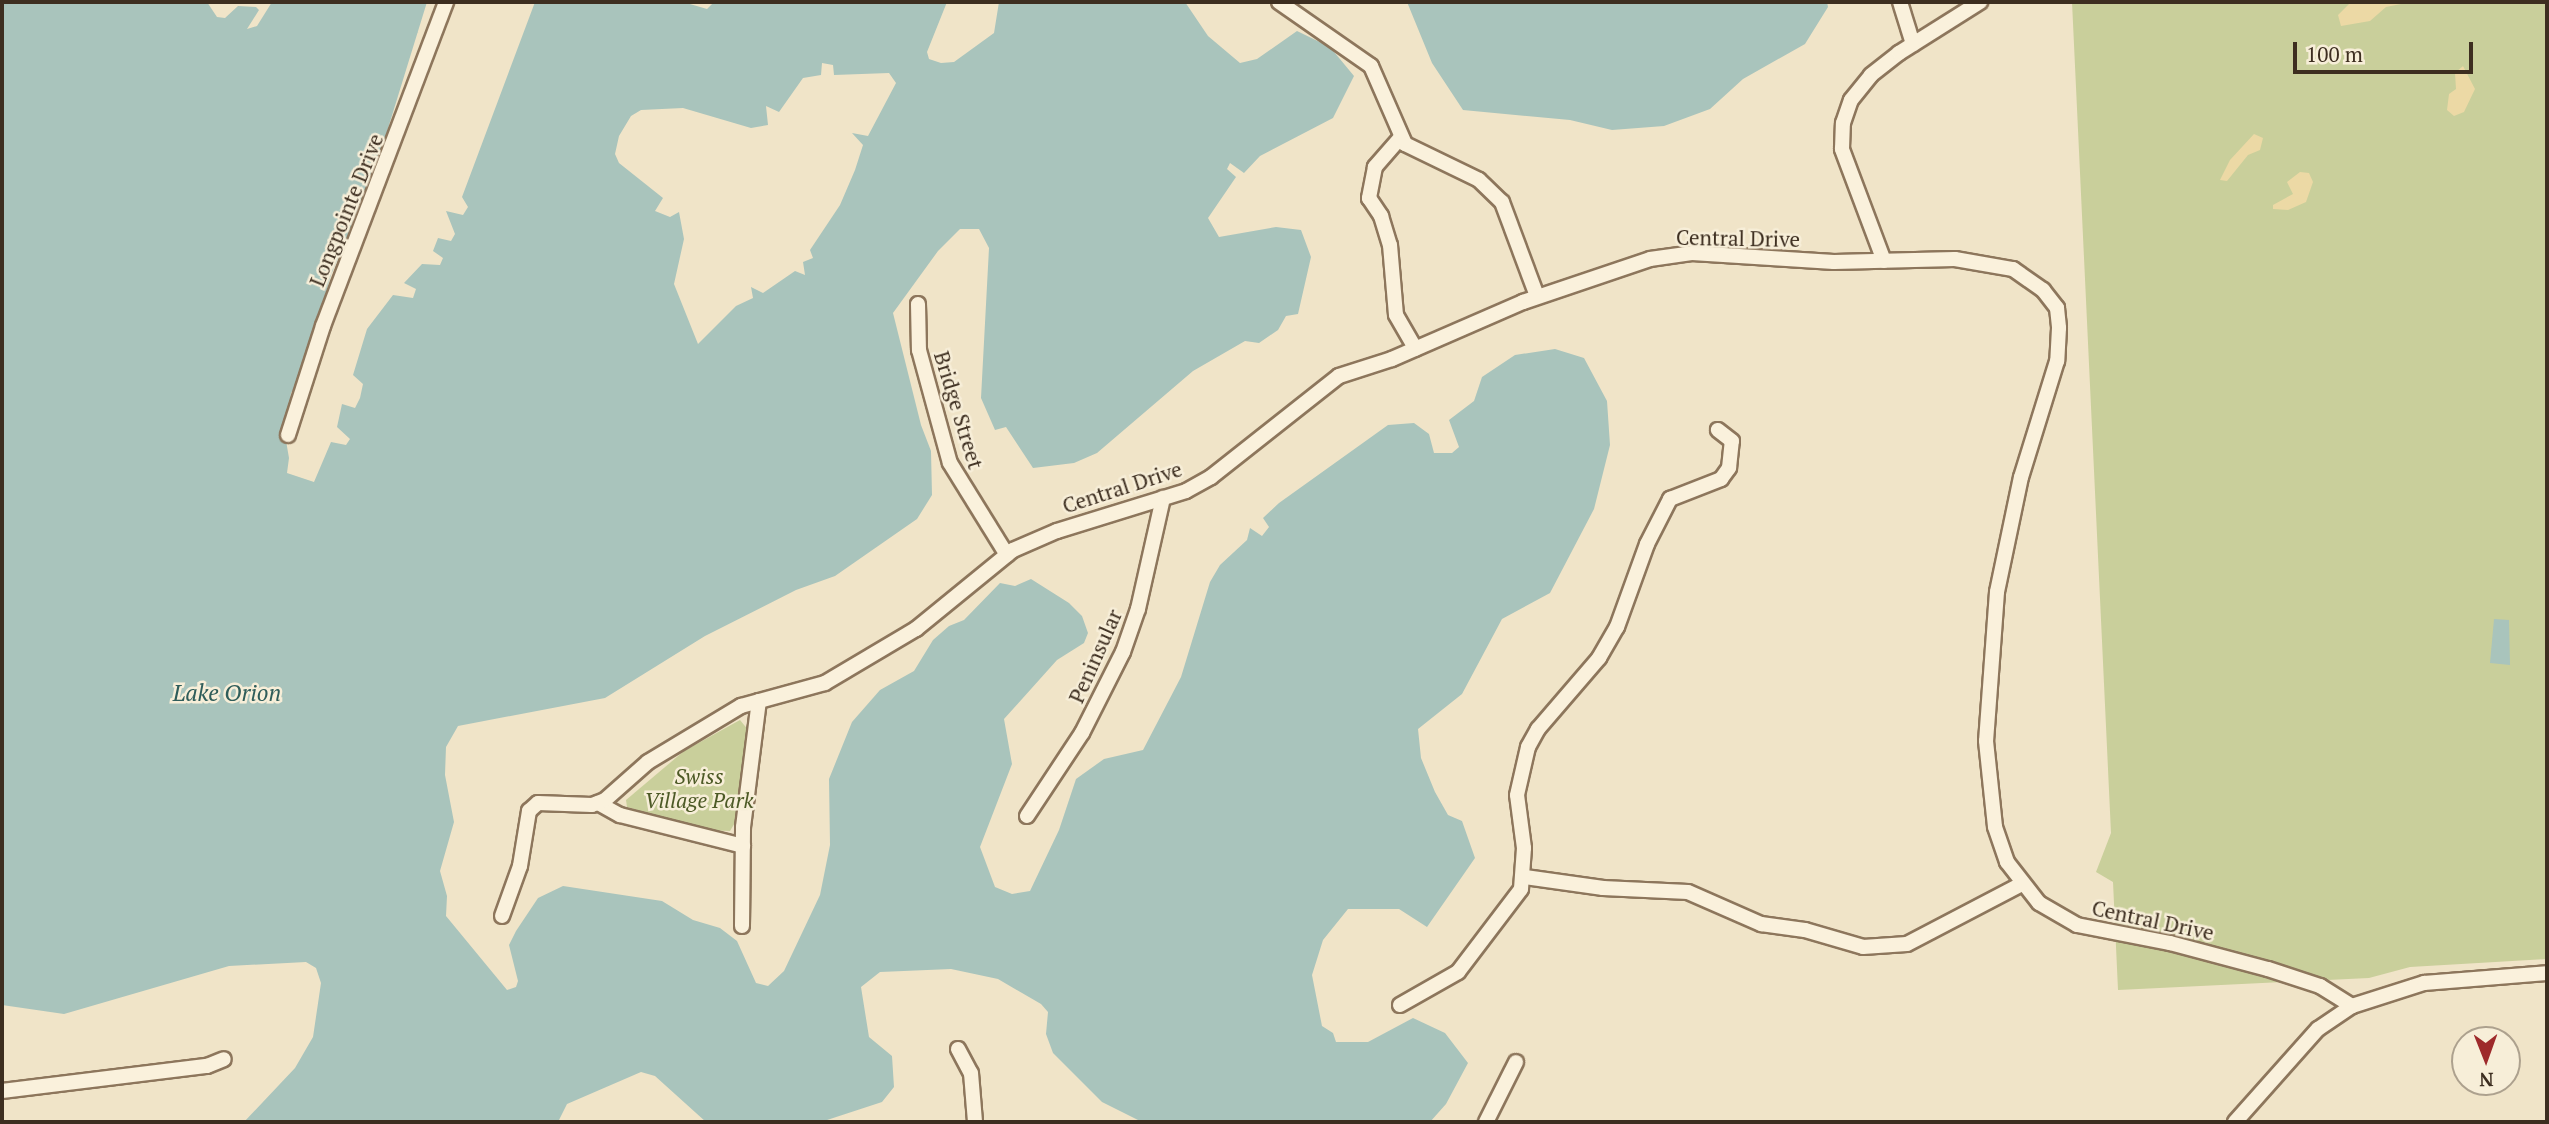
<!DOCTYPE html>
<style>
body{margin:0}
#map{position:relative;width:2549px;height:1124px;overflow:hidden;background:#f0e4c8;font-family:"PT Serif",serif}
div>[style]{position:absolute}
.green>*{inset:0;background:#c9cf9b}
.sand>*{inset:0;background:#ecd9a5}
.water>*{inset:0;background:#a9c4bc}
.roads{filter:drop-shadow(2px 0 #8d765c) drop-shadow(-2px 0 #8d765c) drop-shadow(0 2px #8d765c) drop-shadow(0 -2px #8d765c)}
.minor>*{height:14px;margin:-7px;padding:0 7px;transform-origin:7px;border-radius:7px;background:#faf1dc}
span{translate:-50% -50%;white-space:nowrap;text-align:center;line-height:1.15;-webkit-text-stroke:5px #f7eed8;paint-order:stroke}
.street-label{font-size:21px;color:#3d2e20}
.park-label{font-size:21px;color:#4d5a26;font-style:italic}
.water-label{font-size:23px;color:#2f5d5a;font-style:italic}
.frame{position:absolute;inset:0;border:4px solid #3d2e20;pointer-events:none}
.north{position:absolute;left:2451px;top:1026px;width:70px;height:70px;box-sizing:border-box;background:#f7eed8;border:2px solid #ada18e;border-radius:50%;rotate:179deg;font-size:19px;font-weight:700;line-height:28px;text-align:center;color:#3d2e20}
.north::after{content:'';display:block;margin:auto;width:24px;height:32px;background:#9e2a2b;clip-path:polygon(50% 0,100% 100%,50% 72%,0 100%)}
.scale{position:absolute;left:2293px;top:42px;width:180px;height:32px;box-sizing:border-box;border:4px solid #3d2e20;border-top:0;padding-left:9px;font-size:21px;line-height:24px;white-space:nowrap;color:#3d2e20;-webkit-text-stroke:5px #f7eed8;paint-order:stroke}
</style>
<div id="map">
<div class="green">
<div style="clip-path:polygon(2072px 2px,2547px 2px,2547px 959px,2410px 967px,2369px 978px,2118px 990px,2113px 882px,2096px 872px,2111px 833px)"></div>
<div style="clip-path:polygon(740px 720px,749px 731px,736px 821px,730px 831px,704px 830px,627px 807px,626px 800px,684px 751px)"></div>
</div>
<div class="sand">
<div style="clip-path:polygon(2351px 2px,2411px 2px,2386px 7px,2370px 21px,2341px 26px,2338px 15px)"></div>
<div style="clip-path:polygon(2463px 66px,2475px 89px,2464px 112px,2454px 116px,2447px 110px,2449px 94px,2456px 89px,2455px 73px)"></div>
<div style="clip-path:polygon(2254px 134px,2263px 138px,2260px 150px,2248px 155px,2227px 181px,2220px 180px,2230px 160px)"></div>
<div style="clip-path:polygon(2300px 172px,2309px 173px,2313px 182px,2306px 202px,2288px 210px,2273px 209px,2273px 205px,2293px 194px,2287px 182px)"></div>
</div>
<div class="water">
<div style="clip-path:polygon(evenodd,2px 2px,207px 2px,217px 17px,225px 18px,238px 6px,256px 7px,259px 10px,247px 29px,257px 26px,272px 2px,427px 2px,373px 177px,331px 275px,302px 375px,291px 393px,285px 435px,289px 458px,287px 473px,314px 482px,331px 442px,346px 445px,350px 439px,337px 427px,342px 404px,355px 408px,360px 398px,363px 384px,353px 375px,367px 329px,393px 295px,413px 298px,416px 289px,404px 283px,422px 264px,440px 265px,443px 258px,433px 251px,438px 238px,451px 241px,455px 234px,446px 211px,463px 215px,468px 207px,462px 197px,535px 2px,683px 2px,707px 9px,714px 2px,947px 2px,927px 52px,929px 59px,941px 63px,954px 62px,994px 33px,999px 2px,1185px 2px,1208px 36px,1240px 63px,1257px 59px,1297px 31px,1330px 47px,1354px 76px,1333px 118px,1260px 156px,1244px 173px,1230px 163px,1227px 169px,1236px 177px,1208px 218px,1219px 237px,1276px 227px,1301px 230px,1311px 257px,1298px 314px,1286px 316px,1278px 330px,1259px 343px,1245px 341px,1193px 371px,1097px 453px,1074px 463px,1033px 468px,1006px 427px,995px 430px,981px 398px,989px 248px,979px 229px,960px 229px,938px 251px,893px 313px,921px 425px,931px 451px,932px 495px,917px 519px,835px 576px,796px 590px,705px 636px,605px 698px,458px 726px,446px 747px,445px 775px,454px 822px,440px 871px,447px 896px,446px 916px,507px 990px,516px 987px,518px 981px,509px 945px,516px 931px,538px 898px,563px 886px,662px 901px,693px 920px,720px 928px,737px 941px,756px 983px,768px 986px,784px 971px,820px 895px,830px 845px,829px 779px,852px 722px,880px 690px,914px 671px,933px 640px,949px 626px,964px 620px,1000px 583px,1015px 586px,1031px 579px,1069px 603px,1082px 616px,1088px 633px,1084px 643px,1057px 660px,1004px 719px,1012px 764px,980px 847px,995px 887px,1012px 894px,1030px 891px,1059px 830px,1076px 779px,1104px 759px,1143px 750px,1181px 677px,1210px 582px,1220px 565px,1247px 540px,1250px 528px,1262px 536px,1269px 527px,1263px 518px,1279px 503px,1388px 425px,1414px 423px,1429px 434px,1434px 453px,1452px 453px,1459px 447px,1449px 420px,1474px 401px,1482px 377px,1515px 355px,1555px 349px,1584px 358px,1607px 401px,1610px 445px,1594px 509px,1550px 593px,1502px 619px,1462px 694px,1418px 729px,1421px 758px,1435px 792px,1448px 815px,1462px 821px,1475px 858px,1427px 927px,1399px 909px,1348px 909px,1323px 940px,1312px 975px,1322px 1026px,1333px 1033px,1336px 1042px,1368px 1042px,1413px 1018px,1445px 1033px,1468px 1063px,1446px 1104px,1430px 1122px,1142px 1122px,1102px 1102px,1053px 1053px,1046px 1034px,1048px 1012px,1041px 1004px,998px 979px,951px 969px,880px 972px,861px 987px,869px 1037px,892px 1056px,894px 1087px,882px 1102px,824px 1121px,706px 1122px,655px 1076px,641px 1072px,567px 1104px,558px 1122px,244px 1122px,295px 1068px,313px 1037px,321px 983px,316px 968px,306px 962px,229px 966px,64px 1014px,2px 1005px,2px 2px,822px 63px,833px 65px,834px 75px,889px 73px,896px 83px,868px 136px,852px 133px,863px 145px,855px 170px,840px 205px,810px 250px,813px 258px,803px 262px,805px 275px,795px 271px,763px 293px,751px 287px,753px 298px,736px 306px,698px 344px,674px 284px,684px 239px,679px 212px,670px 217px,655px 211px,663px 198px,619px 163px,615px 154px,619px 136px,631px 116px,641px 110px,683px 108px,751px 128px,768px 125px,766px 106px,779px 112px,803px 78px,821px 75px,822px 63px)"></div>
<div style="clip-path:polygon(1407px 2px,1827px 2px,1828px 7px,1805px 44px,1743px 79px,1710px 109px,1664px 126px,1612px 130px,1570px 120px,1463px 110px,1432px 63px)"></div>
<div style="clip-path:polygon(2494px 619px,2509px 620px,2510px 665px,2490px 663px)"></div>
</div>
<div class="roads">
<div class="minor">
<div style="left:1279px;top:2px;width:112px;rotate:34.8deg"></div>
<div style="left:1371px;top:66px;width:85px;rotate:66.4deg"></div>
<div style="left:1405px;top:144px;width:82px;rotate:25.9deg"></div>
<div style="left:1479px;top:180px;width:32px;rotate:44deg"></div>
<div style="left:1502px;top:202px;width:100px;rotate:69.6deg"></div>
<div style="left:1900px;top:2px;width:44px;rotate:72.8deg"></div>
<div style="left:1401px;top:137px;width:40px;rotate:131deg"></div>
<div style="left:1375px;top:167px;width:32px;rotate:101deg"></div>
<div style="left:1369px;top:198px;width:22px;rotate:56deg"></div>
<div style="left:1381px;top:216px;width:30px;rotate:73deg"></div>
<div style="left:1390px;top:245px;width:70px;rotate:85.1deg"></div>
<div style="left:1396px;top:315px;width:39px;rotate:60deg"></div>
<div style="left:1884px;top:261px;width:120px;rotate:-110.6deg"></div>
<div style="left:1842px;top:149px;width:26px;rotate:-88deg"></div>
<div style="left:1843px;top:123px;width:24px;rotate:-71deg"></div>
<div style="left:1851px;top:100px;width:32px;rotate:-51deg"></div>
<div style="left:1871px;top:75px;width:36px;rotate:-38deg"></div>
<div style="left:1899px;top:53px;width:96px;rotate:-32.2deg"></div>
<div style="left:918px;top:304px;width:46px;rotate:88.8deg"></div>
<div style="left:919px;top:350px;width:117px;rotate:74.7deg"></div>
<div style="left:950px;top:463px;width:108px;rotate:58.2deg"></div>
<div style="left:288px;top:435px;width:114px;rotate:-72.2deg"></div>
<div style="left:323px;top:326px;width:347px;rotate:-69.2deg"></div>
<div style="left:598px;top:803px;width:25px;rotate:29deg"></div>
<div style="left:620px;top:815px;width:127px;rotate:14.1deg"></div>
<div style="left:1027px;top:816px;width:100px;rotate:-56.5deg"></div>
<div style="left:1082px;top:733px;width:91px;rotate:-63.2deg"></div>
<div style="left:1123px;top:652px;width:46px;rotate:-70.8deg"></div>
<div style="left:1138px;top:609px;width:114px;rotate:-77.3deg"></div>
<div style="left:1525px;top:877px;width:79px;rotate:8deg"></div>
<div style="left:1603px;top:888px;width:85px;rotate:2.7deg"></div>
<div style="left:1688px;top:892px;width:80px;rotate:23.7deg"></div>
<div style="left:1761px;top:924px;width:44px;rotate:7.8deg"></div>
<div style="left:1805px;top:930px;width:60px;rotate:16.3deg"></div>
<div style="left:1863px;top:947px;width:44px;rotate:-3.9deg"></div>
<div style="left:1907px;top:944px;width:130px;rotate:-27.6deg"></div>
<div style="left:502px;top:916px;width:53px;rotate:-70.2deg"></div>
<div style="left:520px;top:866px;width:56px;rotate:-80.7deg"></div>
<div style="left:529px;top:811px;width:12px;rotate:-42deg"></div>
<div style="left:538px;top:803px;width:54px;rotate:2.1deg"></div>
<div style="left:592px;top:805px;width:14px;rotate:-21deg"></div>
<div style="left:605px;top:800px;width:57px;rotate:-41.5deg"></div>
<div style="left:648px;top:762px;width:109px;rotate:-31.1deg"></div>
<div style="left:741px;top:706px;width:87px;rotate:-15.3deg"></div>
<div style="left:825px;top:683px;width:106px;rotate:-30.7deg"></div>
<div style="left:916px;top:629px;width:125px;rotate:-39.2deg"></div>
<div style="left:1013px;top:550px;width:48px;rotate:-23.4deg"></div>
<div style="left:1057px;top:531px;width:135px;rotate:-17.2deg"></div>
<div style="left:1186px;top:491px;width:29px;rotate:-29deg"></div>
<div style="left:1211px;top:477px;width:163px;rotate:-38.3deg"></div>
<div style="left:1339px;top:376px;width:56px;rotate:-17.8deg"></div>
<div style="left:1392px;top:359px;width:143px;rotate:-23.5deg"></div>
<div style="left:1523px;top:302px;width:134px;rotate:-18.7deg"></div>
<div style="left:1650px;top:259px;width:42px;rotate:-8.1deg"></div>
<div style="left:1692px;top:253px;width:142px;rotate:3.6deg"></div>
<div style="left:1834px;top:262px;width:121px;rotate:-1.4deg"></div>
<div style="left:1955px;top:259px;width:59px;rotate:9.8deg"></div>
<div style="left:2013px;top:269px;width:37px;rotate:35deg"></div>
<div style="left:2043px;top:290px;width:23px;rotate:52deg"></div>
<div style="left:2057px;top:308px;width:20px;rotate:84deg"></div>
<div style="left:2059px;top:328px;width:33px;rotate:93deg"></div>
<div style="left:2057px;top:361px;width:121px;rotate:107.2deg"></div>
<div style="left:2021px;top:477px;width:117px;rotate:101.8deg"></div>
<div style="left:1997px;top:592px;width:149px;rotate:94.2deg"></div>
<div style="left:1986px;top:741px;width:86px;rotate:84deg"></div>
<div style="left:1995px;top:827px;width:37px;rotate:71deg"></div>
<div style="left:2007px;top:862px;width:52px;rotate:52deg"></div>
<div style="left:2039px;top:903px;width:44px;rotate:30.1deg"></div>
<div style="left:2077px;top:925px;width:95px;rotate:11deg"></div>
<div style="left:2170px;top:943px;width:101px;rotate:14.9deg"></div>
<div style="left:2268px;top:969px;width:55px;rotate:18.1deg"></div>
<div style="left:2320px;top:986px;width:38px;rotate:32deg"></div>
<div style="left:742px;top:926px;width:99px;rotate:-89.4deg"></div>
<div style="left:743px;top:827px;width:127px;rotate:-82.8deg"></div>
<div style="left:1400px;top:1005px;width:67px;rotate:-29.6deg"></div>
<div style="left:1458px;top:972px;width:104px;rotate:-52.8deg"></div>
<div style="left:1521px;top:889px;width:41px;rotate:-85.8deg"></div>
<div style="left:1524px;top:848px;width:53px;rotate:-97.5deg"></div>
<div style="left:1517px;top:795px;width:49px;rotate:-77.1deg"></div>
<div style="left:1528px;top:747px;width:21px;rotate:-61deg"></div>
<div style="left:1538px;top:729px;width:94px;rotate:-49.3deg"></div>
<div style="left:1599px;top:658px;width:36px;rotate:-60deg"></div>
<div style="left:1617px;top:627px;width:88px;rotate:-70.1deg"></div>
<div style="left:1647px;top:544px;width:51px;rotate:-62.9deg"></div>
<div style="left:1670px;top:499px;width:55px;rotate:-21.4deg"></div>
<div style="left:1721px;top:479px;width:14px;rotate:-54deg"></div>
<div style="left:1729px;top:468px;width:27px;rotate:-84deg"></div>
<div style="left:1732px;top:441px;width:18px;rotate:-142deg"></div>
<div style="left:958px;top:1049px;width:27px;rotate:62deg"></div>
<div style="left:971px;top:1073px;width:49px;rotate:85.3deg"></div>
<div style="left:2px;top:1091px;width:207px;rotate:-7deg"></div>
<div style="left:207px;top:1066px;width:18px;rotate:-22deg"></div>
<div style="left:1486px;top:1122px;width:67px;rotate:-63.4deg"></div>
<div style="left:2235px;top:1122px;width:125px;rotate:-48.3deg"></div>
<div style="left:2318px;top:1029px;width:41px;rotate:-34.1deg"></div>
<div style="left:2352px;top:1006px;width:76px;rotate:-17.7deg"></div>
<div style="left:2424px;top:983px;width:123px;rotate:-4.6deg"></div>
</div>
</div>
<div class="street-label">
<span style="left:346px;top:210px;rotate:-68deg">Longpointe Drive</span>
<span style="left:1738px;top:238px;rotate:1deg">Central Drive</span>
<span style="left:959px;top:410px;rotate:73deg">Bridge Street</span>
<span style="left:1122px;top:487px;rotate:-18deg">Central Drive</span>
<span style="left:1095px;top:656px;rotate:-66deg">Peninsular</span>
<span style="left:2153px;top:920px;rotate:12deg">Central Drive</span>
</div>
<div class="park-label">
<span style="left:699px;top:788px">Swiss<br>Village Park</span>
</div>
<div class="water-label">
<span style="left:227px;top:693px">Lake Orion</span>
</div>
<div class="frame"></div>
<div class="north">N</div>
<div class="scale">100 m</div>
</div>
